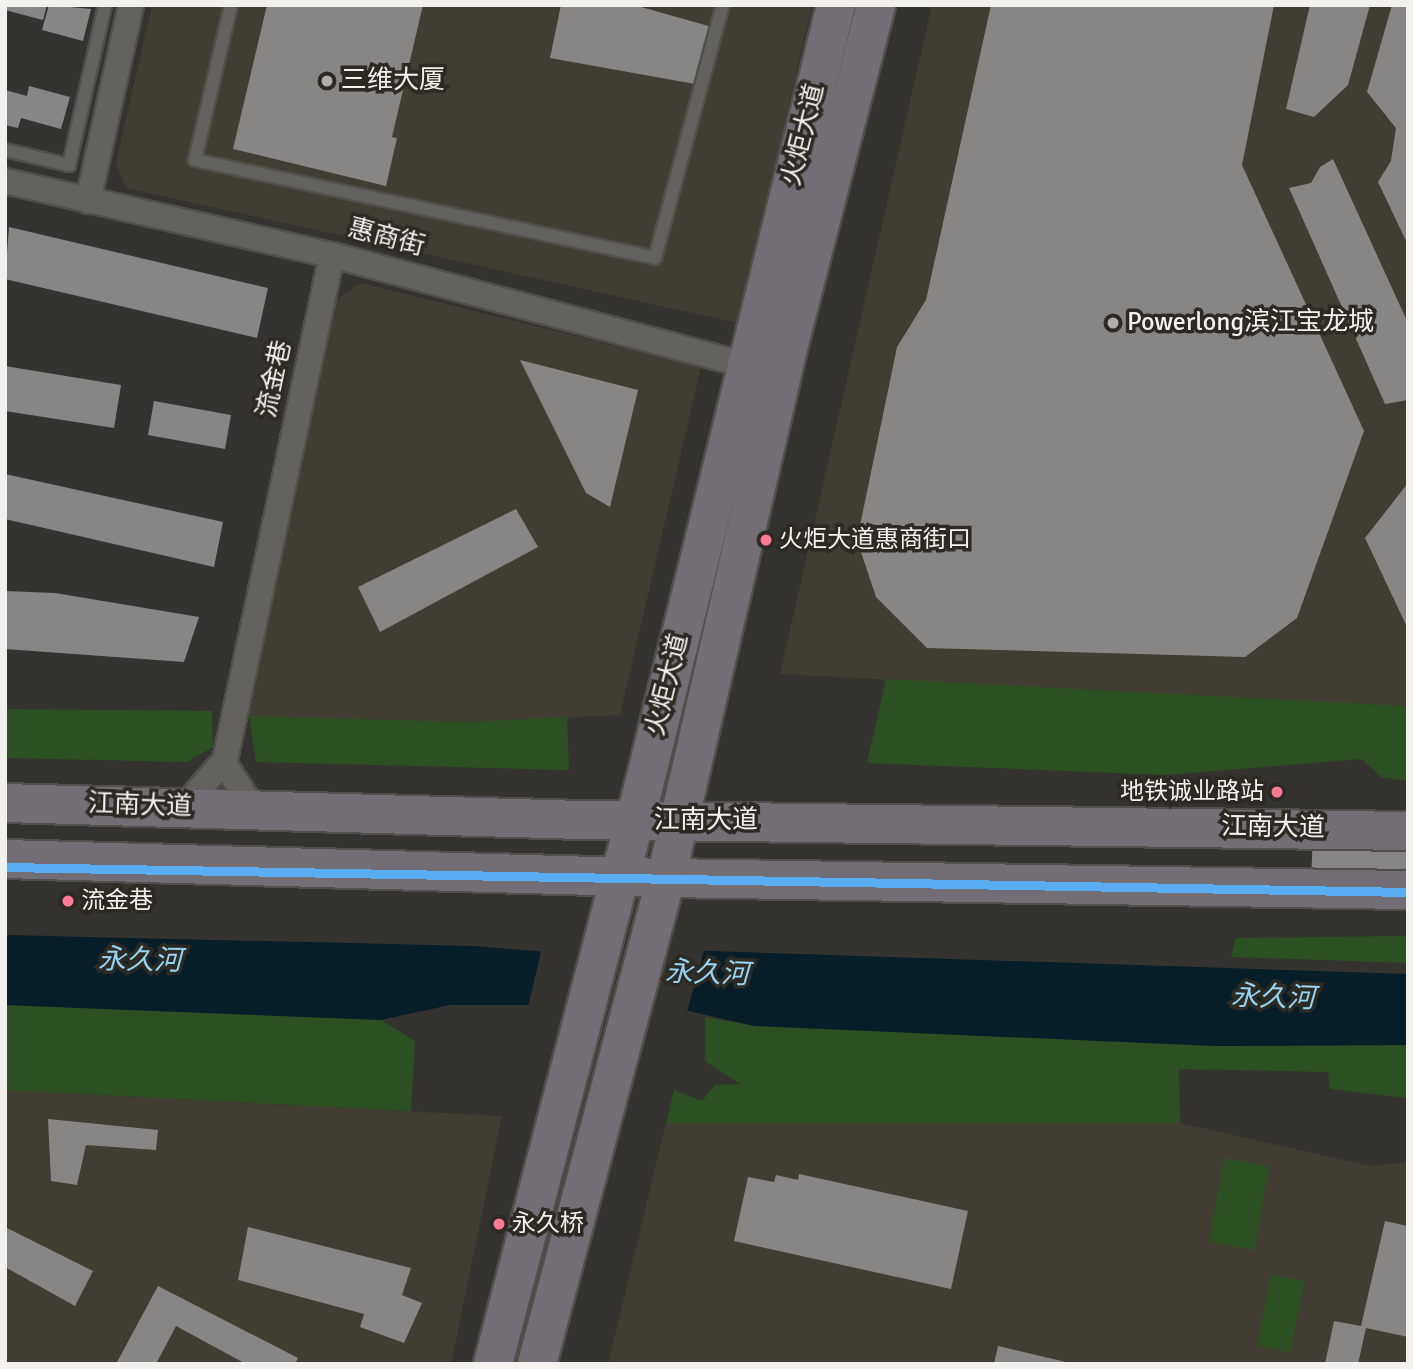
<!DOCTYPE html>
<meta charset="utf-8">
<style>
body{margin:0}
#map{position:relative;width:1413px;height:1369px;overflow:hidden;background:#353330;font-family:Signika,"Noto Sans SC",sans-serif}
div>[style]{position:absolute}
.built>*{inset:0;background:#423d32}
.green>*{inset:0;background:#2c5023}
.water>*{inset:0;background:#071d28}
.pier>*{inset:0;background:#353330}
.building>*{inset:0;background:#888684}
.roads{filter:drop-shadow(2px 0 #504f4b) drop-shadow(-2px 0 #504f4b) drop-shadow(0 2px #504f4b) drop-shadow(0 -2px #504f4b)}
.service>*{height:12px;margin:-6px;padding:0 6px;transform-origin:6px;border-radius:6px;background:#63625f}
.minor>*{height:24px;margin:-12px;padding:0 12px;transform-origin:12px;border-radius:12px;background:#63625f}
.primary>*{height:38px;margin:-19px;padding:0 19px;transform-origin:19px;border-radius:19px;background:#736e75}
.metro-1>*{height:9px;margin:-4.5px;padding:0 4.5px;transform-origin:4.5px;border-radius:4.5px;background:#5aadf0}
.dots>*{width:19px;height:19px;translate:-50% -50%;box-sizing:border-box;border:4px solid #2d2a24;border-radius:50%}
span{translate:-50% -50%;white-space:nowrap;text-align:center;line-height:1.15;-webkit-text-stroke:7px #2d2a24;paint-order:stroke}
.bus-label{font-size:24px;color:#f3f1ed}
.left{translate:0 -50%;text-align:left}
.right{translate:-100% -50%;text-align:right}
.poi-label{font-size:26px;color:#f3f1ed}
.street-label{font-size:26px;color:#f3f1ed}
.water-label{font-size:28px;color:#94d3f2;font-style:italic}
.frame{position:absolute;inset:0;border:7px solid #f3f1ed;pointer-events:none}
</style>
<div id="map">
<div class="built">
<div style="clip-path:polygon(152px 5px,812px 5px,738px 323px,126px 188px,116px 163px)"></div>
<div style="clip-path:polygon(932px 5px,1408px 5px,1408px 706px,780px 674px)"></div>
<div style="clip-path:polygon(361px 283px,701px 367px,620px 715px,470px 722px,249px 716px,336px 300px)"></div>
<div style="clip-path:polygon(5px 1090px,502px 1116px,451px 1364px,5px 1364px)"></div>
<div style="clip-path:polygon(666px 1123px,1180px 1123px,1370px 1166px,1408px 1162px,1408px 1364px,608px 1364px)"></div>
</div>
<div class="green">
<div style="clip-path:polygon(886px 679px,1408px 706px,1408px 781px,1381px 777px,1362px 759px,1164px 775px,867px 763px)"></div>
<div style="clip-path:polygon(5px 709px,212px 711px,213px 747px,187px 762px,5px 758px)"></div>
<div style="clip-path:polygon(249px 716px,470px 722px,567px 717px,569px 770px,256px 762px)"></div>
<div style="clip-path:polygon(1408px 936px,1408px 963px,1231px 957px,1236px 938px)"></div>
<div style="clip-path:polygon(5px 1005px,381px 1020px,415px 1041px,411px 1111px,5px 1090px)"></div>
<div style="clip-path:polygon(705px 1017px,754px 1026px,1215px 1046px,1408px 1045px,1408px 1098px,1330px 1089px,1328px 1072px,1179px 1069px,1180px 1123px,666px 1123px,674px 1090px,702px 1101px,715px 1085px,740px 1084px,705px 1061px)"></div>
<div style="clip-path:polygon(1224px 1158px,1269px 1166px,1255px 1250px,1209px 1242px)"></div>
<div style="clip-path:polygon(1271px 1275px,1305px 1281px,1290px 1352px,1257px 1346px)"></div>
</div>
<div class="water">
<div style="clip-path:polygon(5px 935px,474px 946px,558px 953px,681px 950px,1408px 974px,1408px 1045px,1215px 1046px,754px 1026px,663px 1005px,450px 1005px,381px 1020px,5px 1005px)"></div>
</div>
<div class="pier">
<div style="clip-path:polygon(705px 947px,686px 1015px,663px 1008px,527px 1011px,542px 948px)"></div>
</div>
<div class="building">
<div style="clip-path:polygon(5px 5px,47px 5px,43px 20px,5px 10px)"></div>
<div style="clip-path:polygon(49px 5px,91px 9px,83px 41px,42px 30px)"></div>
<div style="clip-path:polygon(267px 5px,423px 5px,392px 137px,397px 138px,386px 186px,233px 149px)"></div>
<div style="clip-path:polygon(561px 5px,634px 5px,712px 27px,706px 86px,550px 58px)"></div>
<div style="clip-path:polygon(991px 5px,1274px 5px,1242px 165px,1364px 431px,1297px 618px,1245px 657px,927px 648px,876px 597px,857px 540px,897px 347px,926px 300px)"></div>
<div style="clip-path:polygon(1310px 5px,1370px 5px,1348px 85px,1314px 117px,1286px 109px)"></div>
<div style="clip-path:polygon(1392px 5px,1408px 5px,1408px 245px,1378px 182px,1391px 161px,1396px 128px,1367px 92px)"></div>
<div style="clip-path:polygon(29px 86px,70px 97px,61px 129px,21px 118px,18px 128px,5px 125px,5px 90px,27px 96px)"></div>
<div style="clip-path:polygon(1333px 159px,1408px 323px,1408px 400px,1385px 404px,1289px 188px,1311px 183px,1320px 167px)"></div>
<div style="clip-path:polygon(9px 227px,268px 288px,257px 338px,5px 279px)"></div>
<div style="clip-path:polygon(520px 360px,638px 390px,610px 507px,586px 493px)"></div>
<div style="clip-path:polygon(5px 366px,121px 385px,114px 428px,5px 411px)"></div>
<div style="clip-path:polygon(154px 401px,231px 415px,225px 449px,148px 435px)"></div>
<div style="clip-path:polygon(5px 474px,223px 522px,214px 567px,5px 519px)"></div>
<div style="clip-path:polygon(1408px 483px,1408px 629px,1365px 538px)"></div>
<div style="clip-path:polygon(516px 509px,538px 547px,380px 632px,358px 587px)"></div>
<div style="clip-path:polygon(5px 591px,55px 593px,199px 617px,184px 662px,5px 649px)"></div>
<div style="clip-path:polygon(1313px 834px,1408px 840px,1408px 900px,1310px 903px)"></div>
<div style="clip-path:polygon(48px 1119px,158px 1130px,156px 1150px,86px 1145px,77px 1185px,51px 1181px)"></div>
<div style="clip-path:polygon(799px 1174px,968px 1211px,951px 1289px,734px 1241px,748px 1177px,774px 1182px,776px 1175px,798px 1180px)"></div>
<div style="clip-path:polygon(1385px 1221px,1408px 1226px,1408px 1337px,1366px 1328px,1358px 1364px,1325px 1364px,1334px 1321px,1361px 1326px)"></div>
<div style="clip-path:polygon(5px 1227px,93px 1271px,75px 1306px,5px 1267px)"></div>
<div style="clip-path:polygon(248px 1227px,411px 1268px,402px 1295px,422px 1303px,404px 1343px,360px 1327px,364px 1314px,238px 1280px)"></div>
<div style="clip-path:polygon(158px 1286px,298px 1358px,295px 1364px,246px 1364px,176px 1326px,156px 1364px,116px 1364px)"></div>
<div style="clip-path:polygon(998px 1346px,1070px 1363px,1070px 1364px,994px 1364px)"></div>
</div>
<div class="roads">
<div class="service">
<div style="left:231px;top:5px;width:159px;rotate:103.1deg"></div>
<div style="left:195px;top:160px;width:470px;rotate:12deg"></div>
<div style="left:655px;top:258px;width:262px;rotate:-75deg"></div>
<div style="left:5px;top:150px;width:66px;rotate:13.2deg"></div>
<div style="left:69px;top:165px;width:164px;rotate:-77.3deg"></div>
</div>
<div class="minor">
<div style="left:5px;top:181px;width:335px;rotate:12.8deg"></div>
<div style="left:332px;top:255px;width:431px;rotate:14.9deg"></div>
<div style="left:88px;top:201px;width:201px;rotate:-77.6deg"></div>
<div style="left:224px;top:763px;width:56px;rotate:57.4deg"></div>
<div style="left:185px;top:806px;width:61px;rotate:-49deg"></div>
<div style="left:225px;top:760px;width:516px;rotate:-78.04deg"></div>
</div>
<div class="primary">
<div style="left:5px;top:803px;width:576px;rotate:1.69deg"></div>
<div style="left:581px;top:820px;width:827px;rotate:0.76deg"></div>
<div style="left:5px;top:859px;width:661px;rotate:1.65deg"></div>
<div style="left:666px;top:878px;width:742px;rotate:0.93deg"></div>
<div style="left:493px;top:1364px;width:602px;rotate:-75.39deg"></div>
<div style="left:645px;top:781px;width:799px;rotate:-76.17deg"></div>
<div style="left:537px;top:1364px;width:503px;rotate:-75.13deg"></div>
<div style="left:666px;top:878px;width:548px;rotate:-77.03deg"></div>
<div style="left:789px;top:344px;width:350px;rotate:-75.6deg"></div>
</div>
</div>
<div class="metro-1">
<div style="left:5px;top:867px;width:1403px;rotate:1.02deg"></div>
</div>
<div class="dots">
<div style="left:327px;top:81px;background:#b0aeab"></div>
<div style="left:1113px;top:323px;background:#b0aeab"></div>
<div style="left:766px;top:540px;background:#fe7a93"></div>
<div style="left:1277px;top:792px;background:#fe7a93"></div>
<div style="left:68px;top:901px;background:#fe7a93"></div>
<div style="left:499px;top:1224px;background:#fe7a93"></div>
</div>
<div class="bus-label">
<span class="left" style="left:779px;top:540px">火炬大道惠商街口</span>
<span class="right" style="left:1264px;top:792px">地铁诚业路站</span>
<span class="left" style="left:81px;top:901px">流金巷</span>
<span class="left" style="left:512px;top:1224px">永久桥</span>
</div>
<div class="poi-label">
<span class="left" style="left:341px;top:81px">三维大厦</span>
<span class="left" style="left:1127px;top:323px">Powerlong滨江宝龙城</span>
</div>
<div class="street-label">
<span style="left:804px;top:135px;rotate:-76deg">火炬大道</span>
<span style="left:386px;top:238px;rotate:15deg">惠商街</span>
<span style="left:275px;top:379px;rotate:-78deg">流金巷</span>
<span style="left:668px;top:685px;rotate:-76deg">火炬大道</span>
<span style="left:140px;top:806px;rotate:2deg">江南大道</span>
<span style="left:706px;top:821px">江南大道</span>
<span style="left:1273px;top:828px;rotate:1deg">江南大道</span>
</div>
<div class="water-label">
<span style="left:140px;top:960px;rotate:1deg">永久河</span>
<span style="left:707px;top:973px;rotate:2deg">永久河</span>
<span style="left:1273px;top:997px;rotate:2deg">永久河</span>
</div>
<div class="frame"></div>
</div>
